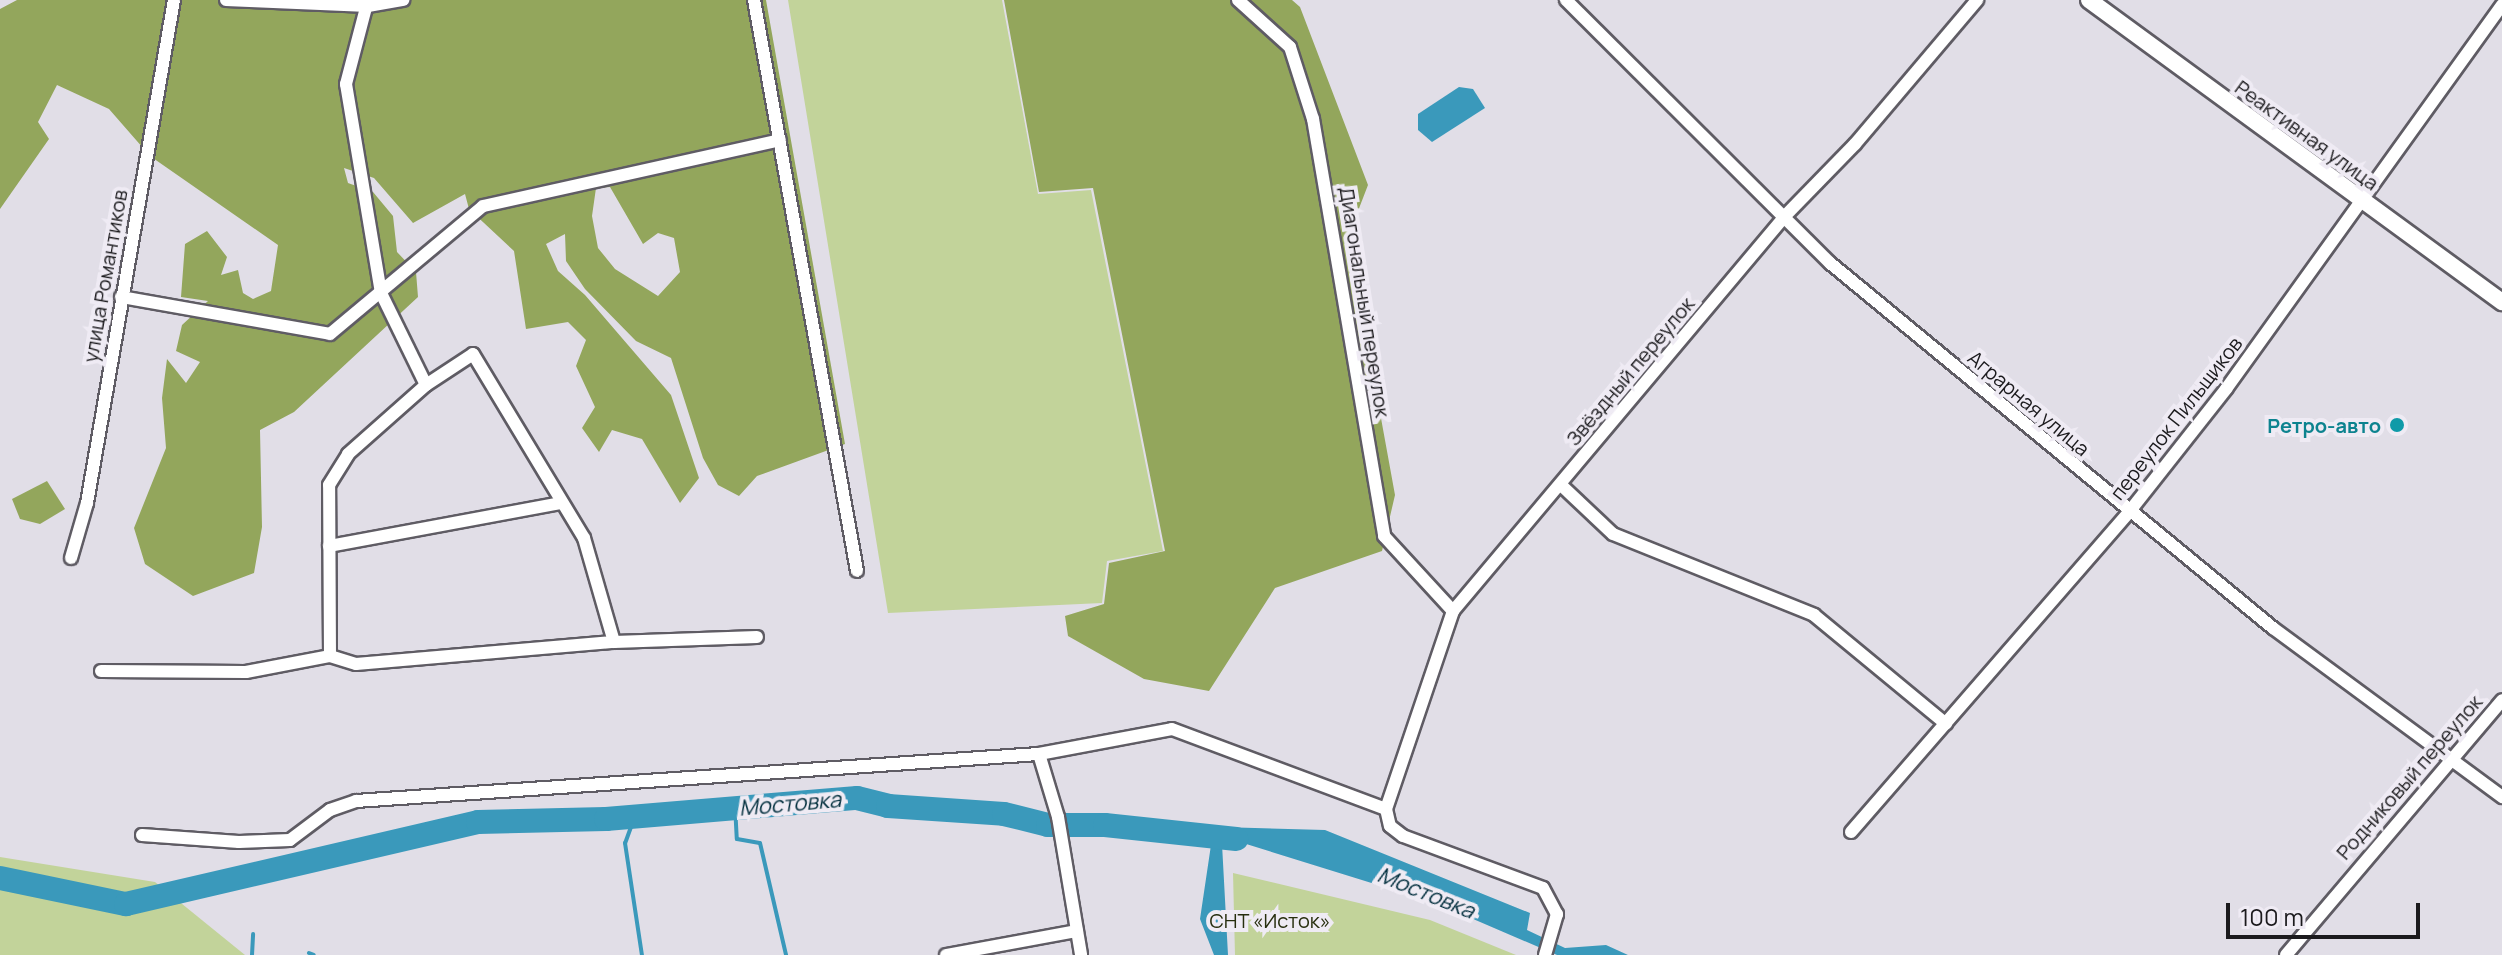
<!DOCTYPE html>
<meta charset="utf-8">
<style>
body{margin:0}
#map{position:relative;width:2502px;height:955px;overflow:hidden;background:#e1dee7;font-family:Manrope,sans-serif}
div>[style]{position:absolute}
.green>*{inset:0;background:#c2d39a}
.forest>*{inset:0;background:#93a65c}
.water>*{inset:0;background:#3a99bb}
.stream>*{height:4px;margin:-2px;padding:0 2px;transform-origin:2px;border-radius:2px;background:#3a99bb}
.river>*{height:24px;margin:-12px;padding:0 12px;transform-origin:12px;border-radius:12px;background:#3a99bb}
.roads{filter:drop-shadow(2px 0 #5f5c64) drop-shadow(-2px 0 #5f5c64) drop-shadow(0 2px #5f5c64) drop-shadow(0 -2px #5f5c64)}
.minor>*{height:12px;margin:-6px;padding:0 6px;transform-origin:6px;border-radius:6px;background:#fff}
.secondary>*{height:16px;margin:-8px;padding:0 8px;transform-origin:8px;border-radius:8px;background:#fff}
.dots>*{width:22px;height:22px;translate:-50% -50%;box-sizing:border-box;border:4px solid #efebf4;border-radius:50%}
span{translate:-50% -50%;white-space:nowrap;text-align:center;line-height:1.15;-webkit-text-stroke:8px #efebf4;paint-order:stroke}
.street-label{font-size:20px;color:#1b1a1d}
.culture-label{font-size:20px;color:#0d838f;font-weight:700}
.right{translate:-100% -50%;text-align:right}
.park-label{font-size:20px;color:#272e0e}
.water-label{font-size:22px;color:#04303f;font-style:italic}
.scale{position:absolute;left:2226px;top:903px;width:194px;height:36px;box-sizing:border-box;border:4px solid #1b1a1d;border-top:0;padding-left:10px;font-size:24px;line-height:28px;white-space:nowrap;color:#1b1a1d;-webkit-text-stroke:6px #efebf4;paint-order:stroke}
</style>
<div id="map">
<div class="green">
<div style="clip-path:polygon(788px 0,1002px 0,1038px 194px,1091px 190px,1163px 551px,1107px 561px,1102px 603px,888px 613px)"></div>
<div style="clip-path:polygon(0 857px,155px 882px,245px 955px,0 955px)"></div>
<div style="clip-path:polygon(1233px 873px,1430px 920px,1516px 955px,1235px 955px)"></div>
</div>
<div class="forest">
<div style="clip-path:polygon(evenodd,17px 0,766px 0,845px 444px,757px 476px,739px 496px,718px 485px,703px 458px,671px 358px,636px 341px,585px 289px,566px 261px,565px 234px,546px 244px,558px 271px,585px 295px,671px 395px,699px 478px,680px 503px,642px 439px,612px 430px,599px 452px,582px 428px,595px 407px,576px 366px,586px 340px,568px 322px,526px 329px,514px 251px,469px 209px,465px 194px,413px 223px,374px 178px,344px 168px,348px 183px,373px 192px,393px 216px,397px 252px,416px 272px,418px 297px,294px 412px,260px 430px,262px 527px,254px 573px,193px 596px,145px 564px,134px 528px,166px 448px,162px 398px,167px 359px,186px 383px,200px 362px,176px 351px,182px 325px,208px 301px,181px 297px,185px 244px,207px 231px,227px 257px,221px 275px,238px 270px,243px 293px,253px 299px,271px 291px,278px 245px,150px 156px,109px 109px,57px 85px,38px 122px,49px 139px,0 209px,0 9px,17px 0,610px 187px,643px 244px,658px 233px,674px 238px,680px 272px,658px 296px,615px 269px,598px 248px,592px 216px,596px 188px,610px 187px)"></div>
<div style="clip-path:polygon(1004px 0,1292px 0,1300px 7px,1368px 185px,1348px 237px,1395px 495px,1382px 551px,1275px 588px,1209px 691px,1144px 679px,1068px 636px,1065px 616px,1104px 604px,1109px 563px,1165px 551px,1093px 188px,1039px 192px)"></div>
<div style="clip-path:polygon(47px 481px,65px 509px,40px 524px,20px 519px,12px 499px)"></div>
</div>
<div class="water">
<div style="clip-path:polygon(1459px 87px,1473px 89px,1485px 108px,1432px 142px,1418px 130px,1418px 114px)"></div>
<div style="clip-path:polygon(1220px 827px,1325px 830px,1530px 913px,1527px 930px,1565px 948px,1606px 945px,1628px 955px,1557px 955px,1436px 903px,1243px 843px,1222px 844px,1228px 955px,1214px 955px,1200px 919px,1211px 845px,1204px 836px)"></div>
</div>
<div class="stream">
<div style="left:735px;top:805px;width:34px;rotate:87deg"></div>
<div style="left:737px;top:839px;width:23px;rotate:10deg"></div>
<div style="left:760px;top:843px;width:115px;rotate:76.9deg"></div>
<div style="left:635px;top:816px;width:29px;rotate:110deg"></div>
<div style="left:625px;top:843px;width:113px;rotate:81.4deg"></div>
<div style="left:309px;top:953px;width:5px;rotate:22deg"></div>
<div style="left:252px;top:955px;width:21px;rotate:-87deg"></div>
</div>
<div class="river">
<div style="left:0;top:878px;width:129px;rotate:11.7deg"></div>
<div style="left:126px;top:904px;width:361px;rotate:-13.1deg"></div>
<div style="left:478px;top:822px;width:128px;rotate:-1.3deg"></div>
<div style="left:606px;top:819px;width:252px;rotate:-4.8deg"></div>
<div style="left:857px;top:798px;width:32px;rotate:14deg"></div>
<div style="left:888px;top:806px;width:116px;rotate:3.9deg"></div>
<div style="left:1004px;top:814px;width:45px;rotate:14deg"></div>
<div style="left:1048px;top:825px;width:57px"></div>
<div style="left:1105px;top:825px;width:132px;rotate:6.1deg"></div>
</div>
<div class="roads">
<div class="minor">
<div style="left:226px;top:0;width:142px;rotate:2.4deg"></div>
<div style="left:368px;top:6px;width:36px;rotate:-10deg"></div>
<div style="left:368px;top:0;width:87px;rotate:104.7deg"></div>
<div style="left:346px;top:84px;width:212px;rotate:80.5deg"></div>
<div style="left:381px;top:293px;width:102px;rotate:63.9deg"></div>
<div style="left:754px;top:0;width:580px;rotate:79.77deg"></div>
<div style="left:1238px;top:0;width:70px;rotate:42.1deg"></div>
<div style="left:1290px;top:47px;width:76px;rotate:72.3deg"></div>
<div style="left:1313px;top:119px;width:423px;rotate:80.3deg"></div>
<div style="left:1384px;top:536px;width:102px;rotate:47.4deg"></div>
<div style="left:1566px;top:0;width:373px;rotate:44.9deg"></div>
<div style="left:1830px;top:263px;width:574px;rotate:39.49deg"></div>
<div style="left:2273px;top:628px;width:285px;rotate:36.4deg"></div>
<div style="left:121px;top:297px;width:212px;rotate:10deg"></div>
<div style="left:330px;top:334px;width:199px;rotate:-39.9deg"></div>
<div style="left:483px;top:206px;width:304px;rotate:-12.5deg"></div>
<div style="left:1561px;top:485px;width:71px;rotate:43.3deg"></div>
<div style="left:1613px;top:534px;width:217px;rotate:21.9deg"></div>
<div style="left:1814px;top:615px;width:171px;rotate:39.5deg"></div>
<div style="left:329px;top:546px;width:236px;rotate:-10.5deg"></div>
<div style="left:71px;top:558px;width:57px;rotate:-73.8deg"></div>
<div style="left:87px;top:503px;width:510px;rotate:-80.19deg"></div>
<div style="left:330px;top:656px;width:171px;rotate:-90.3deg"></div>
<div style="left:329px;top:485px;width:36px;rotate:-58deg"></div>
<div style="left:348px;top:454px;width:104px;rotate:-41.5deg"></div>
<div style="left:426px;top:385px;width:56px;rotate:-33.4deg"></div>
<div style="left:473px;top:354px;width:215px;rotate:58.9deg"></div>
<div style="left:584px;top:538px;width:108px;rotate:73.9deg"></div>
<div style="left:101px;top:671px;width:145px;rotate:0.4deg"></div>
<div style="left:246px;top:672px;width:86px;rotate:-10.8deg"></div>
<div style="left:330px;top:656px;width:27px;rotate:17deg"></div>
<div style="left:356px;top:664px;width:259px;rotate:-4.9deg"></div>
<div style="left:614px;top:642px;width:143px;rotate:-2deg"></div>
<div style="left:1039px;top:754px;width:66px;rotate:73.2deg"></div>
<div style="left:1058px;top:817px;width:140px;rotate:80.5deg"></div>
<div style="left:1386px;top:809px;width:209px;rotate:-71.3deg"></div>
<div style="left:1453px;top:611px;width:516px;rotate:-49.95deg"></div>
<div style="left:1785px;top:216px;width:100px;rotate:-45.8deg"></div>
<div style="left:1855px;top:144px;width:189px;rotate:-49.7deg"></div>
<div style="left:1386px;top:809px;width:17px;rotate:77deg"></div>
<div style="left:1390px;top:826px;width:16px;rotate:38deg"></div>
<div style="left:1403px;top:836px;width:149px;rotate:20.4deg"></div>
<div style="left:1543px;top:888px;width:30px;rotate:62deg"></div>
<div style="left:1557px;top:914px;width:43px;rotate:106.3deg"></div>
<div style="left:1851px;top:832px;width:424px;rotate:-49deg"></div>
<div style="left:2129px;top:512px;width:157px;rotate:-51.7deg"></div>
<div style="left:2226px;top:389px;width:473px;rotate:-54.3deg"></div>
<div style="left:142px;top:835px;width:97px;rotate:4.1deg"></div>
<div style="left:239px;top:842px;width:51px;rotate:-2.2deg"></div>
<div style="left:290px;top:840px;width:50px;rotate:-36.9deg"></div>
<div style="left:330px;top:810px;width:28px;rotate:-19deg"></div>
<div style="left:356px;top:801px;width:685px;rotate:-3.94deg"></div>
<div style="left:1039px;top:754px;width:135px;rotate:-10.6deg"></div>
<div style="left:1172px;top:729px;width:228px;rotate:20.5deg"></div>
<div style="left:946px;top:955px;width:133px;rotate:-10.4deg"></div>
<div style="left:2286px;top:955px;width:334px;rotate:-49.7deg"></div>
</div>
<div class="secondary">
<div style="left:2089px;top:0;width:512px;rotate:36.18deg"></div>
</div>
</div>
<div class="dots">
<div style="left:2397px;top:425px;background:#0f9aa8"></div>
</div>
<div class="street-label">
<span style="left:2307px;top:135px;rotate:36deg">Реактивная улица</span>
<span style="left:105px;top:276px;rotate:-80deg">улица Романтиков</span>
<span style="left:1365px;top:302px;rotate:81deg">Диагональный переулок</span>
<span style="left:1630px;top:371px;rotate:-50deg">Звёздный переулок</span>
<span style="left:2029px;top:403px;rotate:40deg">Аграрная улица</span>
<span style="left:2176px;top:418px;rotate:-52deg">переулок Пильщиков</span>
<span style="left:2409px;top:777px;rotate:-49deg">Родниковый переулок</span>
</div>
<div class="culture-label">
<span class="right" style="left:2381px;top:425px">Ретро-авто</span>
</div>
<div class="park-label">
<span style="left:1270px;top:920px">СНТ «Исток»</span>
</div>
<div class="water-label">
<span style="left:790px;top:804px;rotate:-5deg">Мостовка</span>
<span style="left:1426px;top:893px;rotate:22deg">Мостовка</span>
</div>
<div class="scale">100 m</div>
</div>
